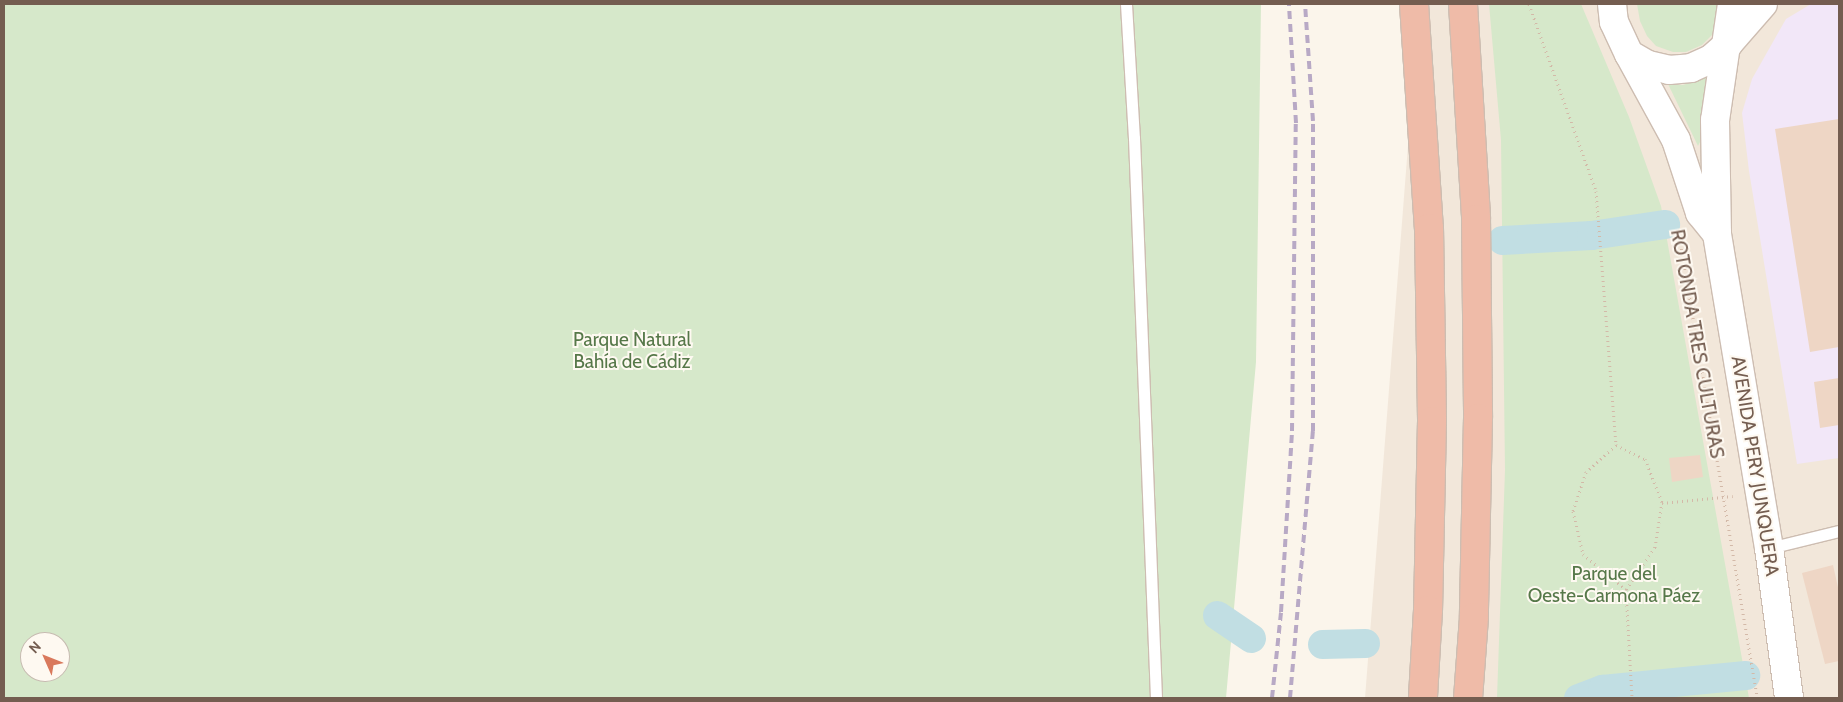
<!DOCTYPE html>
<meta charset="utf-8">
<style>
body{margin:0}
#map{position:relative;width:1843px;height:702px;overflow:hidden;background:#fbf5eb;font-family:Cabin,sans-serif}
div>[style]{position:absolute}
.residential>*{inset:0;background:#f2e7da}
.education>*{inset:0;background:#f2e7f8}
.green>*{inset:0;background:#d6e8ca}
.canal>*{height:29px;margin:-14.5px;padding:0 14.5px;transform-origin:14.5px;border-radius:14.5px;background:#c1dee3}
.building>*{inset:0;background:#eed6c5}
.path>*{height:3px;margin-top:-1.5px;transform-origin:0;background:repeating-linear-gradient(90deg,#d3b9a8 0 1px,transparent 0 5px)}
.roads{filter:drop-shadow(1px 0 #cdbdb1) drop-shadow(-1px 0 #cdbdb1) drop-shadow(0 1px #cdbdb1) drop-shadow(0 -1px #cdbdb1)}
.service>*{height:11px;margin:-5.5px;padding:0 5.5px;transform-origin:5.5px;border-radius:5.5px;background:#fff}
.tertiary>*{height:28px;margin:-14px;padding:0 14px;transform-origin:14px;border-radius:14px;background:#fff}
.motorway>*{height:28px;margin:-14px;padding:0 14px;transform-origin:14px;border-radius:14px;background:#efbba8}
.rail>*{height:4px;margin-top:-2px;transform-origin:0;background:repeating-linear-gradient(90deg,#b8a9c5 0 8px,transparent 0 13px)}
span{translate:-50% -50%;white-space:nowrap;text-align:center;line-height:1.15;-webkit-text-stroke:4px #fef9f1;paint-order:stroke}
.park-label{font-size:19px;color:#567849}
.street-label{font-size:19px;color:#745d50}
.frame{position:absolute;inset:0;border:5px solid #745d50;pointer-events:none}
.north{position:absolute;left:20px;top:632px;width:50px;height:50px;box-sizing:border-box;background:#fef9f1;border:1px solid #c7bbb1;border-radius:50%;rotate:314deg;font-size:14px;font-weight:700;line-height:20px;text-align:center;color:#745d50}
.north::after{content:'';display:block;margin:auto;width:18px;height:22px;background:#d9795c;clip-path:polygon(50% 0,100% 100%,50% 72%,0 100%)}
</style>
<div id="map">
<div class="residential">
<div style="clip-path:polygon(1419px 4px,1839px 4px,1839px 698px,1365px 698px)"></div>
</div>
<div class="education">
<div style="clip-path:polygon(1811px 4px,1839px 4px,1839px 458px,1797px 464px,1749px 171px,1742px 113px,1752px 79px,1786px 19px)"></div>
</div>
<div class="green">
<div style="clip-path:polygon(evenodd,4px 4px,1261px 4px,1256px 362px,1226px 698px,4px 698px,4px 4px,30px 642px,60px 642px,60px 672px,30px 672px,30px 642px)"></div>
<div style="clip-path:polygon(1489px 4px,1581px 4px,1629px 117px,1661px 206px,1749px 698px,1497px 698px,1505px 470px,1501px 140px)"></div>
<div style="clip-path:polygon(1637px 4px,1718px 4px,1719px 20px,1712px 35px,1702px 45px,1686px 52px,1673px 52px,1656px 46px,1647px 36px,1640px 21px)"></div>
<div style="clip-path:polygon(1706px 77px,1700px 142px,1698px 146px,1668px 84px,1683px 85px)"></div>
</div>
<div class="canal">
<div style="left:1502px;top:240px;width:89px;rotate:-3.2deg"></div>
<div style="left:1591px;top:235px;width:75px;rotate:-8.5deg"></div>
<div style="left:1217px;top:615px;width:41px;rotate:34.1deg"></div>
<div style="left:1322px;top:644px;width:43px;rotate:-1.3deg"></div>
<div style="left:1578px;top:698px;width:26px;rotate:-21deg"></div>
<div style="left:1602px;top:689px;width:144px;rotate:-5.6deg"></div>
</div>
<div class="building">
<div style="clip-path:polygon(1839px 119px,1839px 347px,1810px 352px,1775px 129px)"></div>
<div style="clip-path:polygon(1839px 378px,1839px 425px,1820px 428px,1814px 382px)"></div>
<div style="clip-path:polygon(1700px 455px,1703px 477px,1672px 482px,1669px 458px)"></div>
<div style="clip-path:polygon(1833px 565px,1839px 592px,1839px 661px,1825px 664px,1802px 573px)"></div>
</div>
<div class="path">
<div style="left:1529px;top:4px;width:199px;rotate:70.3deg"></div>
<div style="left:1596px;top:191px;width:255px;rotate:85.5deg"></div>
<div style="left:1616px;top:445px;width:40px;rotate:138deg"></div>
<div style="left:1586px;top:472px;width:41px;rotate:108.4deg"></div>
<div style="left:1573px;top:511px;width:44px;rotate:76.9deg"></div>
<div style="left:1583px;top:554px;width:56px;rotate:39.9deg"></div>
<div style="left:1626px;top:590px;width:108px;rotate:86.8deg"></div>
<div style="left:1678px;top:229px;width:476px;rotate:80.4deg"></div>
<div style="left:1616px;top:445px;width:32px;rotate:26deg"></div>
<div style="left:1645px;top:459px;width:46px;rotate:68.4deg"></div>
<div style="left:1662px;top:502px;width:46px;rotate:98.8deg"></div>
<div style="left:1655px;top:547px;width:52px;rotate:124deg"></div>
<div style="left:1662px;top:503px;width:71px;rotate:-5.6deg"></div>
</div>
<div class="roads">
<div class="service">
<div style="left:1126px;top:4px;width:134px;rotate:86.6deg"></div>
<div style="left:1134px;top:138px;width:560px;rotate:87.75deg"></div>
<div style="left:1769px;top:548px;width:72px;rotate:-13.7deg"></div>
</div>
<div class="tertiary">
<div style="left:1612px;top:4px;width:18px;rotate:84deg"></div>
<div style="left:1614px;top:22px;width:35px;rotate:65deg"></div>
<div style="left:1629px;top:54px;width:98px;rotate:61.3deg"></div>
<div style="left:1676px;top:140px;width:77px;rotate:71.8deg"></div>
<div style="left:1700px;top:213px;width:27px;rotate:51deg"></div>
<div style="left:1732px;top:4px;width:117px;rotate:98.3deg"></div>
<div style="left:1715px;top:120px;width:114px;rotate:89deg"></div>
<div style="left:1717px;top:234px;width:318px;rotate:80.6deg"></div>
<div style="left:1769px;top:548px;width:151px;rotate:82.4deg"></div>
<div style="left:1629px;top:54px;width:22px;rotate:30deg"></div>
<div style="left:1648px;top:65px;width:22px;rotate:13deg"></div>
<div style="left:1669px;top:70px;width:22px;rotate:-5deg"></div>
<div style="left:1691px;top:68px;width:22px;rotate:-24deg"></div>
<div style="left:1711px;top:59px;width:23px;rotate:-41deg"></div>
<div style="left:1728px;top:44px;width:53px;rotate:-48.8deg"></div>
</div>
<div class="motorway">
<div style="left:1414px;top:4px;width:225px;rotate:86.2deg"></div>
<div style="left:1429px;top:228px;width:193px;rotate:89.1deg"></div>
<div style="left:1432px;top:421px;width:189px;rotate:91.2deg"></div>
<div style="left:1428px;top:610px;width:88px;rotate:93.3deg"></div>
<div style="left:1463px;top:4px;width:215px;rotate:86.5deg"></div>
<div style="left:1476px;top:219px;width:199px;rotate:89.4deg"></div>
<div style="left:1478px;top:418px;width:199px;rotate:91.2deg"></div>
<div style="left:1474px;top:617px;width:81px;rotate:94.2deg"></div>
</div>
</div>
<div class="rail">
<div style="left:1272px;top:698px;width:86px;rotate:-84deg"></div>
<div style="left:1281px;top:612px;width:181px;rotate:-86.5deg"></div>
<div style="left:1292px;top:431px;width:308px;rotate:-89.3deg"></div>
<div style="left:1296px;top:123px;width:119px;rotate:-93.4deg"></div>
<div style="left:1290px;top:698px;width:268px;rotate:-85.1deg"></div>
<div style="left:1313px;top:431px;width:310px;rotate:-90deg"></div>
<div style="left:1313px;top:121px;width:117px;rotate:-93.9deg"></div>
</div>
<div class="park-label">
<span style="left:632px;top:351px">Parque Natural<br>Bahía de Cádiz</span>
<span style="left:1614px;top:585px">Parque del<br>Oeste-Carmona Páez</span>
</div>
<div class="street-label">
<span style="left:1697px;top:344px;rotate:80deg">ROTONDA TRES CULTURAS</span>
<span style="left:1755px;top:466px;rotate:81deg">AVENIDA PERY JUNQUERA</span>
</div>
<div class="frame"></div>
<div class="north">N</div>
</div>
